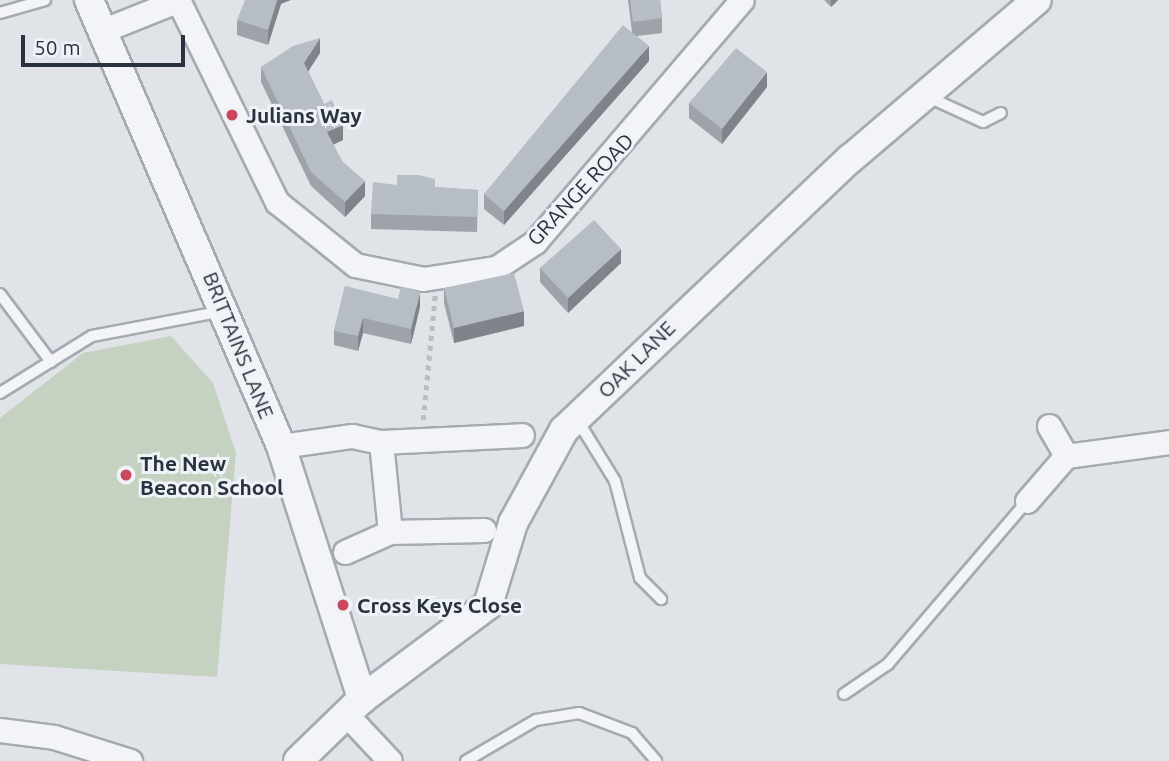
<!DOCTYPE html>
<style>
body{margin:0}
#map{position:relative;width:1169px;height:761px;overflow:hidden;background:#e0e3e8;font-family:Ubuntu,sans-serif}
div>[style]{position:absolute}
.green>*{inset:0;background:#c6d2c1}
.path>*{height:4.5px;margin-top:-2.25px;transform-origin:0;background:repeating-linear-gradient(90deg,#babec3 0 5px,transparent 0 10px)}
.roads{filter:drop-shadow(2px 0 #a5aab2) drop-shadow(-2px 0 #a5aab2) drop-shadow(0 2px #a5aab2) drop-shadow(0 -2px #a5aab2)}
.service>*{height:10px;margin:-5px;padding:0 5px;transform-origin:5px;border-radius:5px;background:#f2f4f7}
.minor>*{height:23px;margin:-11.5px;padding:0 11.5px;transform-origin:11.5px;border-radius:11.5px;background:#f2f4f7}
.tertiary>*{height:28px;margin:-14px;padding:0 14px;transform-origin:14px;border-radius:14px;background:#f2f4f7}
.wall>*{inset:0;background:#9da3a9}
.shaded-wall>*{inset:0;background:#80848a}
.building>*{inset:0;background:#b7bdc5}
.dots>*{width:19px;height:19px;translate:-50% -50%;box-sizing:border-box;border:4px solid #eff2f6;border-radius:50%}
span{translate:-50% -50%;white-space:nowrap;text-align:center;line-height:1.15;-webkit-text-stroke:6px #eff2f6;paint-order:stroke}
.poi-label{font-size:21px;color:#29323f;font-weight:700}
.left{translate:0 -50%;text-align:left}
.street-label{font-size:21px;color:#29323f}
.scale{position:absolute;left:21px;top:35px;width:164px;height:32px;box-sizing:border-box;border:4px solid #29323f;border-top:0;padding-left:9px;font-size:21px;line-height:24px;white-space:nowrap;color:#29323f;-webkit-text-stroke:5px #eff2f6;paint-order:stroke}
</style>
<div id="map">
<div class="green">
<div style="clip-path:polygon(171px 336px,213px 383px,236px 453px,217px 677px,0 664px,0 418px,83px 353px)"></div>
</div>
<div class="path">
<div style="left:423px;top:420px;width:125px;rotate:-84.5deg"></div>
</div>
<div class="roads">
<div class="service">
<div style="left:0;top:13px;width:47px;rotate:-16.1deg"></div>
<div style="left:926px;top:96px;width:63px;rotate:24.5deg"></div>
<div style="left:983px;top:122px;width:20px;rotate:-27deg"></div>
<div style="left:0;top:294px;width:85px;rotate:53.1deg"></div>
<div style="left:0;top:393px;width:108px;rotate:-31.8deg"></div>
<div style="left:92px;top:336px;width:133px;rotate:-10.8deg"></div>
<div style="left:578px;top:421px;width:70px;rotate:58.3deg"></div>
<div style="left:615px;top:481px;width:100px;rotate:75.5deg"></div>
<div style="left:640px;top:578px;width:30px;rotate:45deg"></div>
<div style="left:844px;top:694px;width:53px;rotate:-34.3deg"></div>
<div style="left:888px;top:664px;width:214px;rotate:-49.5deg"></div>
<div style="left:466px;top:761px;width:81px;rotate:-30.4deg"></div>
<div style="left:536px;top:720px;width:44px;rotate:-9.2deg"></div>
<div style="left:579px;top:713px;width:57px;rotate:20.7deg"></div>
<div style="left:632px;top:733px;width:37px;rotate:49deg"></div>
</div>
<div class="minor">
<div style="left:178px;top:0;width:225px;rotate:63.9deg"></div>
<div style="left:277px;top:202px;width:100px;rotate:38.9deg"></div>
<div style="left:355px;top:265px;width:69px;rotate:11.6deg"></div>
<div style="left:423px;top:279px;width:74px;rotate:-8.6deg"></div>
<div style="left:496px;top:268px;width:47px;rotate:-33.7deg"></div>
<div style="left:535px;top:242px;width:318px;rotate:-49.5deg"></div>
<div style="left:104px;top:30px;width:81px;rotate:-21.8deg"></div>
<div style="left:1049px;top:426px;width:34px;rotate:60deg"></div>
<div style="left:1066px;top:456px;width:104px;rotate:-7.7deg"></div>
<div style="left:281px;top:446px;width:72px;rotate:-8deg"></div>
<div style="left:352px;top:436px;width:30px;rotate:12deg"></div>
<div style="left:381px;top:442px;width:141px;rotate:-2.8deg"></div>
<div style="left:1027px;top:501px;width:60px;rotate:-49.1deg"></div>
<div style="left:390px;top:532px;width:94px;rotate:-1.2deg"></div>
<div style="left:345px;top:552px;width:49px;rotate:-24deg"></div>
<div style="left:390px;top:532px;width:90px;rotate:-95.7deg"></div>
<div style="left:346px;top:714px;width:64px;rotate:46.9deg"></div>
<div style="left:0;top:730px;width:54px;rotate:7.4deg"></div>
<div style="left:54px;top:737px;width:80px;rotate:17.5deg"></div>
</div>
<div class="tertiary">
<div style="left:89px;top:0;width:486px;rotate:66.7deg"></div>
<div style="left:281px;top:446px;width:266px;rotate:72.2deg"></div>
<div style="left:298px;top:761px;width:89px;rotate:-44.1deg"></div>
<div style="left:362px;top:699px;width:157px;rotate:-36.7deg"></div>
<div style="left:488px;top:605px;width:86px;rotate:-73deg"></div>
<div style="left:513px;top:523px;width:106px;rotate:-61.3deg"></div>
<div style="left:564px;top:430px;width:394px;rotate:-43.5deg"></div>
<div style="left:850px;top:159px;width:245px;rotate:-40.4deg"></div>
</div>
</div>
<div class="wall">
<div style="clip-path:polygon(628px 0,660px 0,662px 18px,662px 33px,637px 36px,649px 61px,504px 225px,484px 209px,484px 194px,632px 32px)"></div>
<div style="clip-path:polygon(824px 0,838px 0,831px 7px)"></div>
<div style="clip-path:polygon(281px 4px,268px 45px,237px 35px,237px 20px)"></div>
<div style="clip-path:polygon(320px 53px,308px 71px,324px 104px,343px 140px,333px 145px,342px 161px,365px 196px,345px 217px,311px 186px,261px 82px,261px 67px)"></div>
<div style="clip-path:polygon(767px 87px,722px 144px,689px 118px,689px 103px)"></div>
<div style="clip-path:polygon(397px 185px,478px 190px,477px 232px,371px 229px,371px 214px)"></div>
<div style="clip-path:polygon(621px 263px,568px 313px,540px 282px,540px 268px)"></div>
<div style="clip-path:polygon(345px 286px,420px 307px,411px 344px,363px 333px,358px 351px,334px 345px,334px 331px)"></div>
<div style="clip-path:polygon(444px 288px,524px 326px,454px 343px,444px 303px)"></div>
</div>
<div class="shaded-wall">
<div style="clip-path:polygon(277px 0,291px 0,281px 4px,268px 45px,268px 30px)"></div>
<div style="clip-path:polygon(831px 0,838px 0,831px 7px)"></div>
<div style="clip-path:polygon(320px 38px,320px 53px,304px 78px,304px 63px)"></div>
<div style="clip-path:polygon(649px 46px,649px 61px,504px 225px,504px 211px)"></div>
<div style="clip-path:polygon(767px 72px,767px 87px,722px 144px,722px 129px)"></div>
<div style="clip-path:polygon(343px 125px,343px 140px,327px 147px,327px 132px)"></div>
<div style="clip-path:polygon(365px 181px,365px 196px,345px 217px,345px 202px)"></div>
<div style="clip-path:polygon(621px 249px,621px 263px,568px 313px,568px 298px)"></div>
<div style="clip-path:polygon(420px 292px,420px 307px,411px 344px,411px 329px)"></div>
<div style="clip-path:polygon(524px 311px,524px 326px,454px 343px,454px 328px)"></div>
<div style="clip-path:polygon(363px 318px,363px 333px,358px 351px,358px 336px)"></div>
</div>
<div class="building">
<div style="clip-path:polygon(245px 0,277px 0,268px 30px,237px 20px)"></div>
<div style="clip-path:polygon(630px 0,660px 0,662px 18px,633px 22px)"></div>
<div style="clip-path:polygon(623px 25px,649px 46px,504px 211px,484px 194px)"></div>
<div style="clip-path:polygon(320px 38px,304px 63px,324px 104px,332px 100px,343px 125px,327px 132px,342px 161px,365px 181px,345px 202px,311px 172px,261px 67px,293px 46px)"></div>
<div style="clip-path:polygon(736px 48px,767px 72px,722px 129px,689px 103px)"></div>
<div style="clip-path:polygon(397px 175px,418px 175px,435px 179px,435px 187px,478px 190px,477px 217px,371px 214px,373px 182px,397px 185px)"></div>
<div style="clip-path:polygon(594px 220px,621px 249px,568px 298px,540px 268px)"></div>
<div style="clip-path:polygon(514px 273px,524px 311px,454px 328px,444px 288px)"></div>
<div style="clip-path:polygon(345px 286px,398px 299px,401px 287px,420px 292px,411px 329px,363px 318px,358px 336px,334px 331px)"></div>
</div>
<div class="dots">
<div style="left:232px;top:115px;background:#cb475f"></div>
<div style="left:126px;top:475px;background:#cb475f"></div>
<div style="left:343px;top:605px;background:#cb475f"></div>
</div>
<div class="poi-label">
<span class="left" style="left:246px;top:115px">Julians Way</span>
<span class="left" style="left:140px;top:475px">The New<br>Beacon School</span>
<span class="left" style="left:357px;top:605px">Cross Keys Close</span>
</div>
<div class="street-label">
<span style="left:580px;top:189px;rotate:-47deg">GRANGE ROAD</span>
<span style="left:239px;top:345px;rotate:68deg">BRITTAINS LANE</span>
<span style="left:636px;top:359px;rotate:-45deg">OAK LANE</span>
</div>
<div class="scale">50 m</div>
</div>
